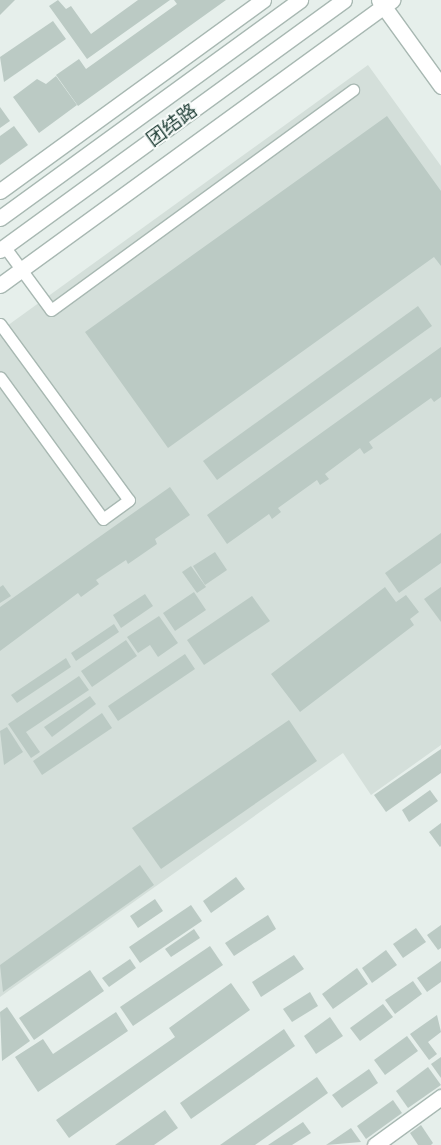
<!DOCTYPE html>
<meta charset="utf-8">
<style>
body{margin:0}
#map{position:relative;width:441px;height:1145px;overflow:hidden;background:#e6efeb;font-family:Jost,"Noto Sans SC",sans-serif}
div>[style]{position:absolute}
.built>*{inset:0;background:#d4dfda}
.building>*{inset:0;background:#bbcac4}
.roads{filter:drop-shadow(1px 0 #a8b8b2) drop-shadow(-1px 0 #a8b8b2) drop-shadow(0 1px #a8b8b2) drop-shadow(0 -1px #a8b8b2)}
.lane>*{height:11px;margin:-5.5px;padding:0 5.5px;transform-origin:5.5px;border-radius:5.5px;background:#fff}
.street>*{height:15px;margin:-7.5px;padding:0 7.5px;transform-origin:7.5px;border-radius:7.5px;background:#fff}
.secondary>*{height:15px;margin:-7.5px;padding:0 7.5px;transform-origin:7.5px;border-radius:7.5px;background:#fff}
span{translate:-50% -50%;white-space:nowrap;text-align:center;line-height:1.15;-webkit-text-stroke:4px #f7fbf9;paint-order:stroke}
.street-label{font-size:19px;color:#24423a}
</style>
<div id="map">
<div class="built">
<div style="clip-path:polygon(368px 65px,441px 166px,441px 745px,371px 795px,343px 753px,0 997px,0 331px)"></div>
</div>
<div class="building">
<div style="clip-path:polygon(0 0,15px 0,0 15px)"></div>
<div style="clip-path:polygon(58px 0,66px 9px,71px 6px,91px 34px,138px 0,170px 0,87px 59px,49px 6px)"></div>
<div style="clip-path:polygon(174px 0,226px 0,78px 106px,56px 75px,79px 59px,86px 69px,177px 4px)"></div>
<div style="clip-path:polygon(53px 21px,66px 39px,4px 82px,0 57px)"></div>
<div style="clip-path:polygon(56px 76px,77px 105px,39px 133px,13px 97px,37px 79px,46px 84px)"></div>
<div style="clip-path:polygon(0 107px,10px 121px,0 128px)"></div>
<div style="clip-path:polygon(387px 116px,441px 191px,441px 266px,434px 257px,168px 448px,85px 332px)"></div>
<div style="clip-path:polygon(14px 126px,28px 145px,0 165px,0 136px)"></div>
<div style="clip-path:polygon(418px 306px,432px 326px,217px 480px,203px 461px)"></div>
<div style="clip-path:polygon(441px 347px,441px 397px,434px 402px,431px 398px,369px 442px,373px 448px,364px 454px,360px 448px,325px 474px,329px 479px,320px 485px,317px 480px,278px 508px,281px 512px,272px 519px,269px 514px,227px 544px,207px 515px)"></div>
<div style="clip-path:polygon(170px 487px,190px 515px,155px 539px,157px 544px,128px 564px,126px 560px,96px 580px,99px 584px,81px 597px,78px 593px,0 651px,0 607px)"></div>
<div style="clip-path:polygon(441px 533px,441px 563px,399px 593px,385px 573px)"></div>
<div style="clip-path:polygon(215px 552px,227px 570px,205px 585px,193px 566px)"></div>
<div style="clip-path:polygon(191px 566px,206px 587px,197px 593px,182px 572px)"></div>
<div style="clip-path:polygon(3px 585px,11px 596px,0 603px,0 587px)"></div>
<div style="clip-path:polygon(385px 587px,396px 602px,406px 595px,419px 612px,410px 619px,414px 625px,300px 712px,271px 674px)"></div>
<div style="clip-path:polygon(441px 587px,441px 622px,424px 599px)"></div>
<div style="clip-path:polygon(194px 592px,206px 610px,175px 631px,163px 613px)"></div>
<div style="clip-path:polygon(145px 594px,153px 606px,121px 628px,113px 615px)"></div>
<div style="clip-path:polygon(252px 596px,270px 621px,204px 665px,187px 640px)"></div>
<div style="clip-path:polygon(159px 616px,178px 643px,158px 657px,150px 645px,138px 653px,127px 637px)"></div>
<div style="clip-path:polygon(114px 624px,119px 632px,76px 661px,71px 653px)"></div>
<div style="clip-path:polygon(126px 640px,137px 656px,92px 687px,81px 671px)"></div>
<div style="clip-path:polygon(185px 654px,195px 669px,118px 721px,108px 706px)"></div>
<div style="clip-path:polygon(66px 658px,71px 667px,17px 703px,11px 695px)"></div>
<div style="clip-path:polygon(79px 676px,89px 690px,26px 732px,40px 752px,31px 758px,8px 724px)"></div>
<div style="clip-path:polygon(90px 696px,96px 704px,52px 737px,44px 727px)"></div>
<div style="clip-path:polygon(102px 713px,112px 728px,42px 775px,33px 761px)"></div>
<div style="clip-path:polygon(289px 720px,317px 761px,161px 869px,132px 828px)"></div>
<div style="clip-path:polygon(7px 727px,23px 752px,4px 765px,0 731px)"></div>
<div style="clip-path:polygon(441px 749px,441px 773px,386px 812px,374px 795px)"></div>
<div style="clip-path:polygon(430px 790px,438px 801px,409px 822px,402px 810px)"></div>
<div style="clip-path:polygon(441px 823px,441px 846px,440px 847px,429px 832px)"></div>
<div style="clip-path:polygon(140px 865px,154px 885px,3px 992px,0 965px)"></div>
<div style="clip-path:polygon(236px 877px,245px 889px,211px 913px,203px 901px)"></div>
<div style="clip-path:polygon(155px 899px,163px 911px,138px 928px,130px 916px)"></div>
<div style="clip-path:polygon(191px 905px,202px 921px,140px 963px,129px 947px)"></div>
<div style="clip-path:polygon(268px 915px,276px 929px,234px 956px,225px 943px)"></div>
<div style="clip-path:polygon(441px 925px,441px 948px,438px 950px,427px 935px)"></div>
<div style="clip-path:polygon(416px 928px,426px 942px,403px 958px,393px 944px)"></div>
<div style="clip-path:polygon(194px 929px,200px 938px,171px 957px,165px 949px)"></div>
<div style="clip-path:polygon(210px 946px,223px 965px,133px 1026px,120px 1007px)"></div>
<div style="clip-path:polygon(386px 950px,397px 965px,372px 983px,362px 968px)"></div>
<div style="clip-path:polygon(294px 955px,304px 969px,261px 997px,252px 982px)"></div>
<div style="clip-path:polygon(130px 959px,136px 968px,109px 987px,102px 978px)"></div>
<div style="clip-path:polygon(441px 961px,441px 982px,427px 992px,417px 978px)"></div>
<div style="clip-path:polygon(357px 968px,368px 984px,333px 1009px,322px 994px)"></div>
<div style="clip-path:polygon(90px 970px,104px 991px,34px 1040px,19px 1018px)"></div>
<div style="clip-path:polygon(413px 981px,422px 994px,395px 1014px,385px 1000px)"></div>
<div style="clip-path:polygon(231px 983px,250px 1010px,69px 1138px,56px 1120px,175px 1037px,169px 1028px)"></div>
<div style="clip-path:polygon(310px 992px,318px 1006px,292px 1022px,283px 1009px)"></div>
<div style="clip-path:polygon(383px 1004px,393px 1017px,360px 1041px,350px 1028px)"></div>
<div style="clip-path:polygon(7px 1007px,30px 1041px,2px 1061px,0 1012px)"></div>
<div style="clip-path:polygon(116px 1012px,128px 1031px,38px 1092px,15px 1057px,43px 1039px,53px 1054px)"></div>
<div style="clip-path:polygon(437px 1015px,441px 1032px,428px 1042px,437px 1054px,429px 1060px,410px 1034px)"></div>
<div style="clip-path:polygon(330px 1017px,343px 1036px,316px 1054px,304px 1036px)"></div>
<div style="clip-path:polygon(284px 1029px,295px 1046px,191px 1119px,180px 1103px)"></div>
<div style="clip-path:polygon(407px 1036px,418px 1051px,385px 1075px,374px 1060px)"></div>
<div style="clip-path:polygon(441px 1057px,441px 1078px,431px 1064px)"></div>
<div style="clip-path:polygon(428px 1067px,441px 1085px,408px 1108px,396px 1091px)"></div>
<div style="clip-path:polygon(369px 1069px,378px 1083px,342px 1108px,332px 1095px)"></div>
<div style="clip-path:polygon(317px 1077px,328px 1093px,265px 1138px,255px 1145px,220px 1145px)"></div>
<div style="clip-path:polygon(393px 1100px,402px 1113px,366px 1139px,357px 1126px)"></div>
<div style="clip-path:polygon(165px 1110px,178px 1128px,154px 1145px,115px 1145px)"></div>
<div style="clip-path:polygon(303px 1122px,311px 1133px,292px 1145px,268px 1145px)"></div>
<div style="clip-path:polygon(421px 1125px,433px 1143px,431px 1145px,418px 1145px,410px 1133px)"></div>
<div style="clip-path:polygon(351px 1128px,361px 1142px,326px 1145px)"></div>
</div>
<div class="roads">
<div class="lane">
<div style="left:4px;top:246px;width:79px;rotate:53.7deg"></div>
<div style="left:51px;top:310px;width:374px;rotate:-36.1deg"></div>
<div style="left:0;top:324px;width:218px;rotate:53.8deg"></div>
<div style="left:129px;top:500px;width:32px;rotate:144deg"></div>
<div style="left:103px;top:519px;width:175px;rotate:-126deg"></div>
</div>
<div class="street">
<div style="left:0;top:191px;width:325px;rotate:-36deg"></div>
<div style="left:0;top:285px;width:485px;rotate:-36deg"></div>
<div style="left:375px;top:1145px;width:82px;rotate:-36deg"></div>
</div>
<div class="secondary">
<div style="left:379px;top:0;width:106px;rotate:54.2deg"></div>
<div style="left:0;top:218px;width:371px;rotate:-36deg"></div>
<div style="left:0;top:250px;width:425px;rotate:-36deg"></div>
</div>
</div>
<div class="street-label">
<span style="left:172px;top:125px;rotate:-36deg">团结路</span>
</div>
</div>
